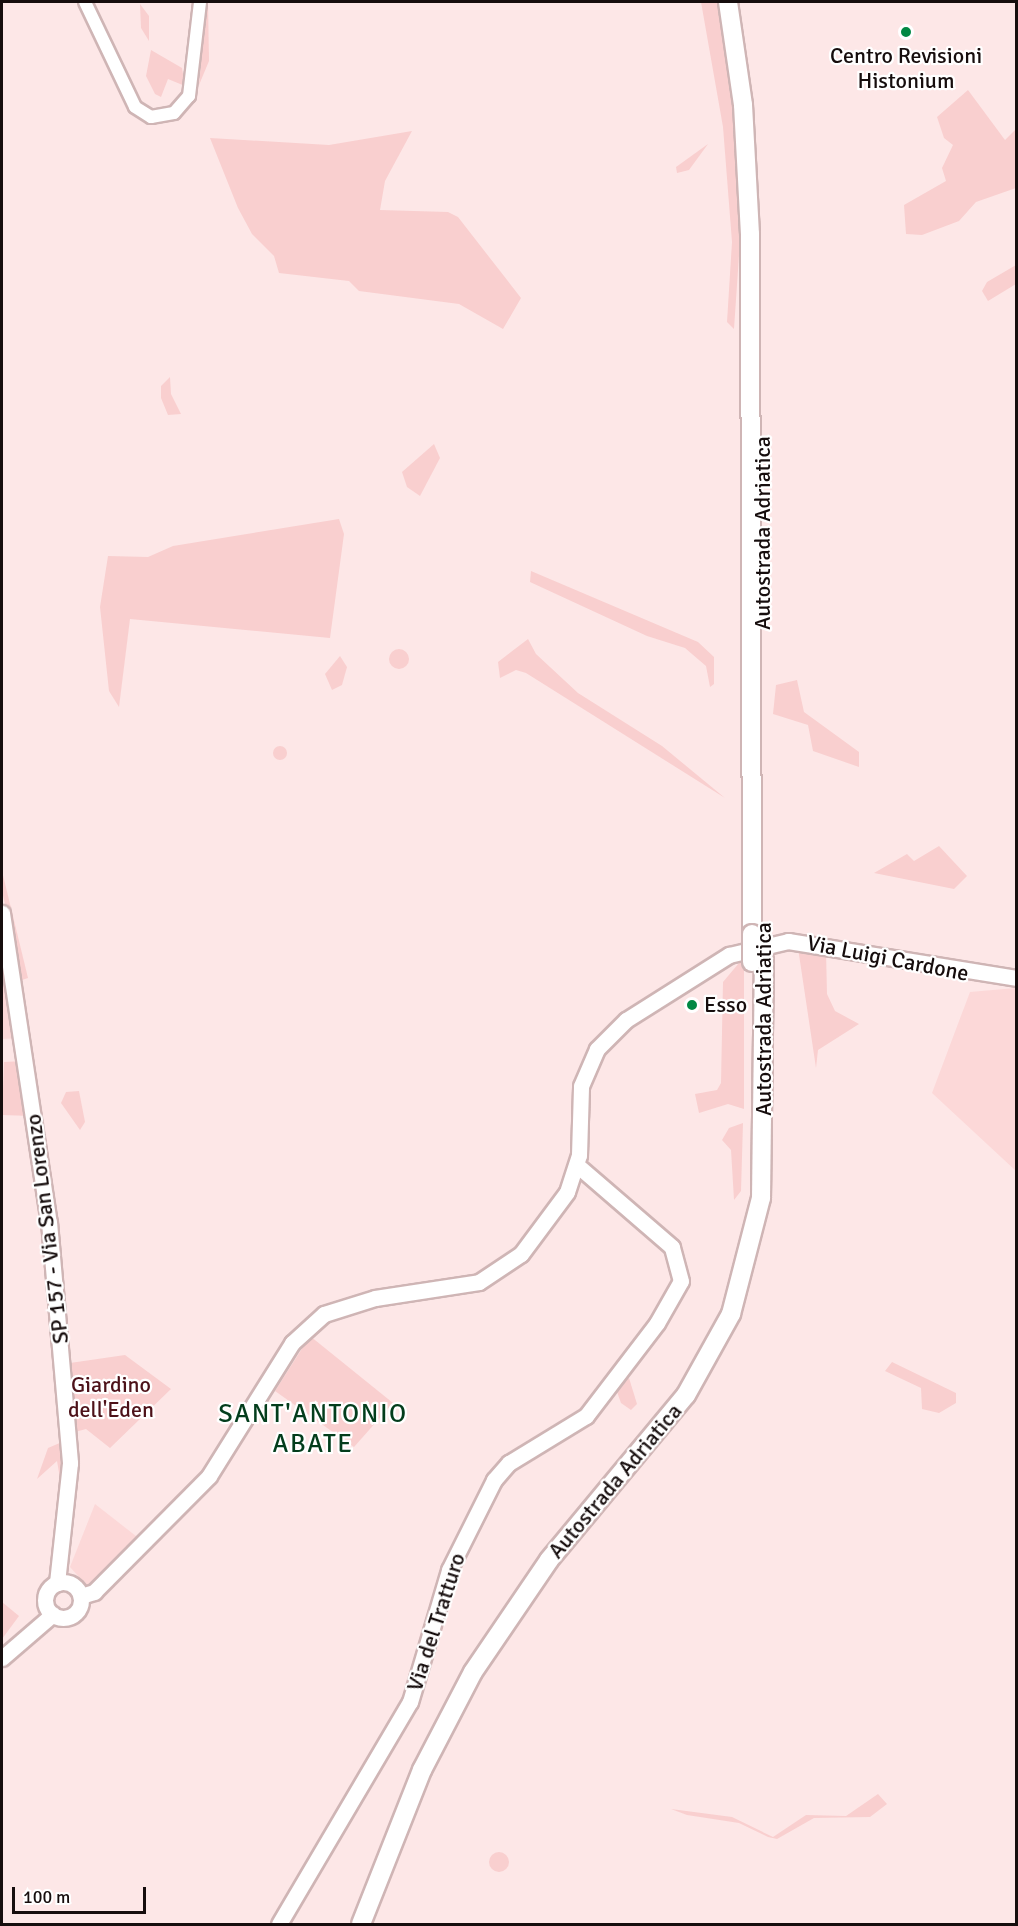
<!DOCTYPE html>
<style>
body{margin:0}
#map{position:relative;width:1018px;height:1926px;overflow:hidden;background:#fde7e7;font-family:Signika,sans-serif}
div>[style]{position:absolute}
.built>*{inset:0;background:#fcd8d8}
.green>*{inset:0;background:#f9cfcf}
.round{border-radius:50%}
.roads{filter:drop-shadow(2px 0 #cfb5b5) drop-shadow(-2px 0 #cfb5b5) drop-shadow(0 2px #cfb5b5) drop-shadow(0 -2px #cfb5b5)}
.minor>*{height:12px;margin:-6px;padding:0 6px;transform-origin:6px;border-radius:6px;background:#fff}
.major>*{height:15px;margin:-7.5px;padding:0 7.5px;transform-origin:7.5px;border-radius:7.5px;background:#fff}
.major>.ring{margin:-7.5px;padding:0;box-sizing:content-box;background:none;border:15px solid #fff;border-radius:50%}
.highway>*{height:18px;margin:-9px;padding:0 9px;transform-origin:9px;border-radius:9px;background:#fff}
.bridges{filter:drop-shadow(2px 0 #cfb5b5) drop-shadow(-2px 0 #cfb5b5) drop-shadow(0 2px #cfb5b5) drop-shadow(0 -2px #cfb5b5)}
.highway-bridge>*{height:18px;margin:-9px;padding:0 9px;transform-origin:9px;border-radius:9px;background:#fff}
.dots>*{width:16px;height:16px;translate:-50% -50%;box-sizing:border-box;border:3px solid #fff;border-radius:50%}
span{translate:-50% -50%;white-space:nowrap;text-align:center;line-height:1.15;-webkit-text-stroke:4.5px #fff;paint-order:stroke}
.poi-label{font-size:22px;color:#160d0d}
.left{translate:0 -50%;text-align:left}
.street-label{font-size:22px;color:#160d0d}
.park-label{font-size:22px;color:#4d1219}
.quarter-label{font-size:26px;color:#033d1c;letter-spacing:1.5px}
.frame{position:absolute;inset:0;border:3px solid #160d0d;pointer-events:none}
.scale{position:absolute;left:12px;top:1887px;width:134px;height:27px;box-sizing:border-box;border:3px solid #160d0d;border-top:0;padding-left:8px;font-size:18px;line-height:21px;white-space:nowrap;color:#160d0d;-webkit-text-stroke:4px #fff;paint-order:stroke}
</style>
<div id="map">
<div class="built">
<div style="clip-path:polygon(2px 953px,20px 1038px,2px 1039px)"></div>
<div style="clip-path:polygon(1016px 988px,1016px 1171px,932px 1093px,970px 992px)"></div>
<div style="clip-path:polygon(95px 1504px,141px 1540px,87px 1586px,70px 1567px)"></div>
</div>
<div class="green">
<div style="clip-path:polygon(208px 2px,209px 61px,199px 85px,206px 2px)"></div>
<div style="clip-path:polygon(701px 2px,720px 2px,733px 89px,741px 226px,734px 329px,727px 322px,732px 242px,723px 127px)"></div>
<div style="clip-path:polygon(140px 4px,149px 16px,149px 41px,141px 28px)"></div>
<div style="clip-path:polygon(151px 50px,182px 68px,185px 86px,168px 79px,161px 97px,155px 94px,146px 76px)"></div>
<div style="clip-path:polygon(968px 90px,1005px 140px,1016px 129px,1016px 188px,976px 202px,959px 221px,922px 235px,906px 234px,904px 205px,946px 181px,942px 168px,953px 145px,944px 138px,937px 117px)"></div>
<div style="clip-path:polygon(412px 131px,385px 181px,380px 210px,448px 212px,458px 217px,521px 298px,503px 329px,459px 304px,359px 291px,349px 281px,279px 273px,274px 256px,252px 234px,238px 208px,210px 138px,329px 145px)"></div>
<div style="clip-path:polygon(708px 144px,689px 170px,677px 173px,676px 167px)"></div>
<div style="clip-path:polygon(1016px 265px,1016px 284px,988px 301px,982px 291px,987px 282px)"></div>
<div style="clip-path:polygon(170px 377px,171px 394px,181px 414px,168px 415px,161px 398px,161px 386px)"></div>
<div style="clip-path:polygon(434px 444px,440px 458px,420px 496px,407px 487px,402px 472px)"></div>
<div style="clip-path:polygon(339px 519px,344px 534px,330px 638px,130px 619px,119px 707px,109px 691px,100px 607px,108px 556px,148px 557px,173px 546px)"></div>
<div style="clip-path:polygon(531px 571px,698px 642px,714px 657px,714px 684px,710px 687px,706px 666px,685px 648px,647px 636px,530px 582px)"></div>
<div style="clip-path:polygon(528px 639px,536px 654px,578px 693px,662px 746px,725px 798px,526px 673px,516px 670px,500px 678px,498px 662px)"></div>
<div class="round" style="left:389px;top:649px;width:20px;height:20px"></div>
<div style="clip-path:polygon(340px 656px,347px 667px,342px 685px,332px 690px,325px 674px)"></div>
<div style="clip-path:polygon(797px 680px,804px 712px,859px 752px,859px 767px,813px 751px,808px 725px,773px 714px,776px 685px)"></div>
<div class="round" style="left:273px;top:746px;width:14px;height:14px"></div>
<div style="clip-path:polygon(939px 846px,967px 876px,954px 889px,874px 873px,907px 854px,914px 861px)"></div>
<div style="clip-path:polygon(2px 871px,28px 978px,22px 980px,2px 891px)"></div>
<div style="clip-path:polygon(798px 948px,826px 951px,827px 994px,835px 1011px,859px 1024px,818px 1050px,816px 1068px)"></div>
<div style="clip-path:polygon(744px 957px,744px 1109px,728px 1104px,699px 1113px,695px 1094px,717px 1090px,721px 1083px,723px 982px)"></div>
<div style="clip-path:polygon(24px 1061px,31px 1116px,2px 1115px,4px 1062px)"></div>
<div style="clip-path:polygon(79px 1091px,85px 1122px,80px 1130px,61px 1103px,66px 1092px)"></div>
<div style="clip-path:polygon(743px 1123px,741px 1191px,734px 1200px,731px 1150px,722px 1140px,729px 1128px)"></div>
<div style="clip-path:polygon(310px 1336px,393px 1403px,354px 1447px,275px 1391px)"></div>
<div style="clip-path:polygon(125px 1355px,171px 1389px,110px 1448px,86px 1429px,75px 1432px,70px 1363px)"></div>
<div style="clip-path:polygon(892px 1362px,956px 1393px,956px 1403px,939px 1413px,922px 1409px,921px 1388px,885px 1371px)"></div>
<div style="clip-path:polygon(629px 1378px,637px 1404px,631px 1410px,621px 1403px,616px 1389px)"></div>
<div style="clip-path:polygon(62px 1442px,66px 1444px,61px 1484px,57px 1461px,37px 1479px,48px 1448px)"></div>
<div style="clip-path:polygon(2px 1602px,19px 1616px,2px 1639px)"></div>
<div style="clip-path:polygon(878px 1794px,887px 1804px,870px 1817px,814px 1818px,777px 1839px,768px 1837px,739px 1823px,687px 1815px,671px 1809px,732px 1817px,773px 1837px,806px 1815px,846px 1816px)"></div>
<div class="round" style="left:489px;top:1852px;width:20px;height:20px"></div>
</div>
<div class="roads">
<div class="minor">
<div style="left:85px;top:2px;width:116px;rotate:64.5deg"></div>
<div style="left:135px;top:107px;width:19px;rotate:32deg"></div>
<div style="left:151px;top:117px;width:23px;rotate:-10deg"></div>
<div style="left:174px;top:113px;width:23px;rotate:-49deg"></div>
<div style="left:189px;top:96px;width:95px;rotate:-83.3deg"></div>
</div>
<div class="major">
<div style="left:2px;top:913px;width:313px;rotate:81.4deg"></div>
<div style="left:49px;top:1222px;width:242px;rotate:85deg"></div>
<div style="left:70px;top:1463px;width:121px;rotate:96.2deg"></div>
<div class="ring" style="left:45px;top:1582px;width:21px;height:21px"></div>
<div style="left:81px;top:1596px;width:14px;rotate:-17deg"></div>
<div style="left:94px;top:1592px;width:163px;rotate:-45.2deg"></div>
<div style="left:209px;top:1476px;width:157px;rotate:-58deg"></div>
<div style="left:292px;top:1343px;width:43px;rotate:-42.2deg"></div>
<div style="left:324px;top:1314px;width:53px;rotate:-17.4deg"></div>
<div style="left:375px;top:1298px;width:105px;rotate:-8.7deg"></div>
<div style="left:479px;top:1282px;width:50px;rotate:-33.7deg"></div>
<div style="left:521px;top:1254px;width:77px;rotate:-53.4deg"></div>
<div style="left:567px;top:1192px;width:39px;rotate:-72deg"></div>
<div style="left:579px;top:1155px;width:69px;rotate:-88.3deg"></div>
<div style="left:581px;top:1086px;width:40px;rotate:-66.6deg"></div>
<div style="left:597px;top:1049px;width:41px;rotate:-45deg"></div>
<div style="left:626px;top:1020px;width:122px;rotate:-32.3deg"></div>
<div style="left:729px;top:955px;width:61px;rotate:-13.3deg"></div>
<div style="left:788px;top:941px;width:231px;rotate:9.2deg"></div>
<div style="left:2px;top:1658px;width:67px;rotate:-40.8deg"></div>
<div style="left:279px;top:1924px;width:258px;rotate:-59.5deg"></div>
<div style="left:410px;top:1702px;width:138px;rotate:-73.5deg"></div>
<div style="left:449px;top:1570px;width:101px;rotate:-63.4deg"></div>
<div style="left:494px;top:1480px;width:23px;rotate:-49deg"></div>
<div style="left:509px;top:1463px;width:90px;rotate:-31.4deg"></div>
<div style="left:586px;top:1416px;width:117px;rotate:-52.6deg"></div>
<div style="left:657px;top:1323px;width:48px;rotate:-60.3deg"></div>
<div style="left:681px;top:1281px;width:35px;rotate:-105deg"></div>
<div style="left:672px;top:1247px;width:125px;rotate:-139.2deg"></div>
</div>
<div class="highway">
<div style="left:728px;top:2px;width:104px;rotate:81.7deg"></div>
<div style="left:743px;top:105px;width:129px;rotate:86.9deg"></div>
<div style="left:750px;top:234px;width:700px;rotate:89.84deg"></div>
<div style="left:361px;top:1924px;width:166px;rotate:-68.4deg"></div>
<div style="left:422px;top:1770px;width:110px;rotate:-62.5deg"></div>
<div style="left:473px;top:1672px;width:135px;rotate:-55.8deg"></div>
<div style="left:549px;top:1560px;width:214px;rotate:-50.3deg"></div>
<div style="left:686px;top:1395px;width:93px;rotate:-60.9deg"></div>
<div style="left:731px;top:1314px;width:120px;rotate:-75.5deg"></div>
<div style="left:761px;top:1198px;width:239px;rotate:-89.3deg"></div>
</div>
</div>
<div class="bridges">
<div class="highway-bridge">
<div style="left:752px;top:934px;width:28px;rotate:90deg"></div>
</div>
</div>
<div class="dots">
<div style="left:906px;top:32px;background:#018844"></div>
<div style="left:692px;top:1005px;background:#018844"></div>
</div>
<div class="poi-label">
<span style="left:906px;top:68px">Centro Revisioni<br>Histonium</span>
<span class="left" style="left:704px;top:1005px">Esso</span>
</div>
<div class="street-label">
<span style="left:763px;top:533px;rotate:-90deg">Autostrada Adriatica</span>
<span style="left:888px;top:958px;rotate:11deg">Via Luigi Cardone</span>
<span style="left:764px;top:1019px;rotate:-90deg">Autostrada Adriatica</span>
<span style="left:47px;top:1229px;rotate:-97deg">SP 157 - Via San Lorenzo</span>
<span style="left:615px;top:1481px;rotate:-50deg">Autostrada Adriatica</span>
<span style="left:436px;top:1622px;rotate:-72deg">Via del Tratturo</span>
</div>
<div class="park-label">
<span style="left:111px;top:1397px">Giardino<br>dell'Eden</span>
</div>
<div class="quarter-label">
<span style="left:313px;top:1430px">SANT'ANTONIO<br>ABATE</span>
</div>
<div class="frame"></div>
<div class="scale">100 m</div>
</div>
